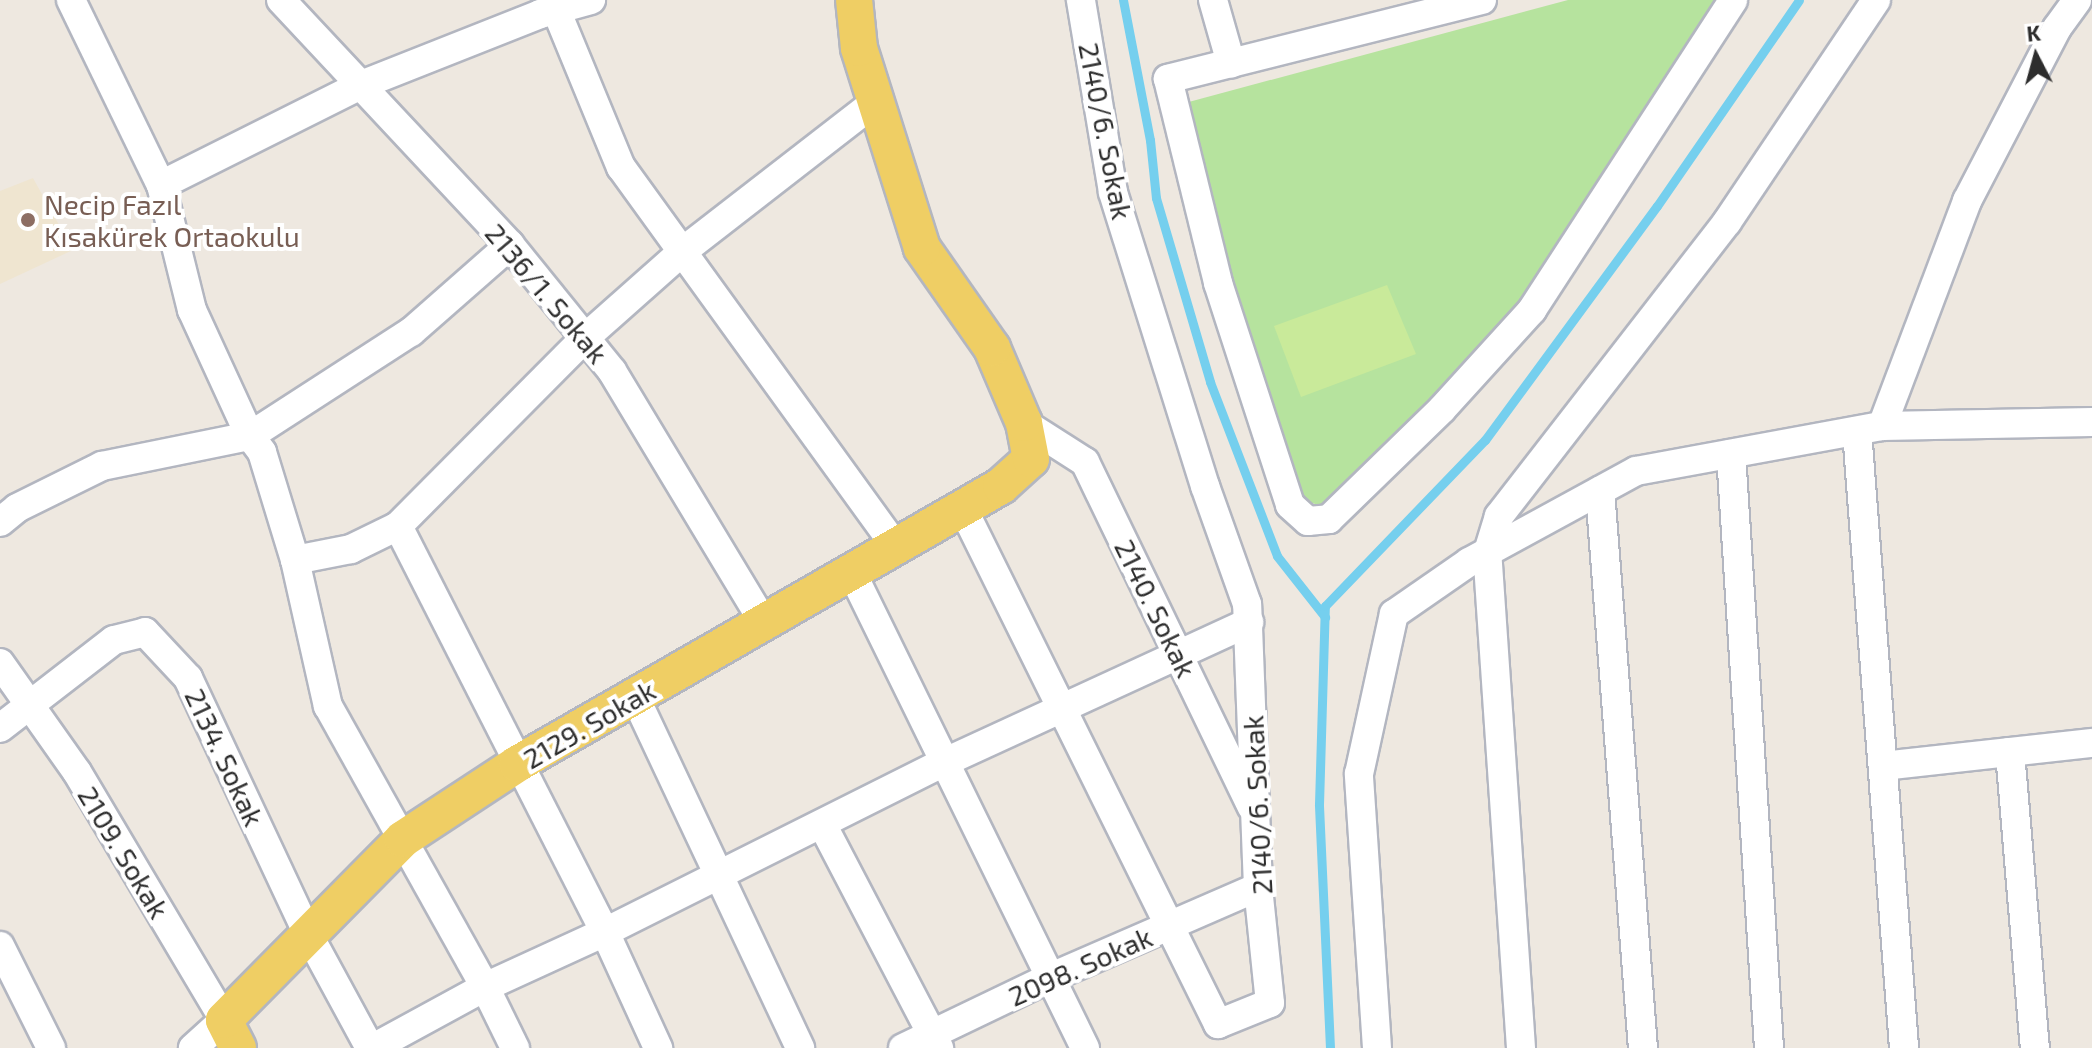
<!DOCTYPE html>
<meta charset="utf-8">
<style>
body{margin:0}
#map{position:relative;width:2092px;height:1048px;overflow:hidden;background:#eee8e0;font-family:"Exo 2",sans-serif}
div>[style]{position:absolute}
.education>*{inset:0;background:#efe5d0}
.green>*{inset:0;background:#b6e39e}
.pitch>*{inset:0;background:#c9ea9a}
.stream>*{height:9px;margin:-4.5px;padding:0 4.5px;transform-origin:4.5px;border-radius:4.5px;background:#75cfee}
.roads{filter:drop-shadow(2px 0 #b3b6c0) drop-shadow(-2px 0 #b3b6c0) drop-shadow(0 2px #b3b6c0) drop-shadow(0 -2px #b3b6c0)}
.minor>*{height:28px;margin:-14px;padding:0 14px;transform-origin:14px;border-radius:14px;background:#fff}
.major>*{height:36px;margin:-18px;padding:0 18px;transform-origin:18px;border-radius:18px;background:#efce64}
.dots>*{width:22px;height:22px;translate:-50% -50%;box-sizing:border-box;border:4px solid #fff;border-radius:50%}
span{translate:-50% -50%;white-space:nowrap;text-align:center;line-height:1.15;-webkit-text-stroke:8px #fff;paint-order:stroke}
.street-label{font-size:28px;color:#2d2d2d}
.education-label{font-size:28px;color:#785e54}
.left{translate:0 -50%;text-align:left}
.north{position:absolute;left:1996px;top:16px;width:80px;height:80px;-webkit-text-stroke:6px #fff;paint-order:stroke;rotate:354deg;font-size:22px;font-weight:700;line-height:32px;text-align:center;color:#2d2d2d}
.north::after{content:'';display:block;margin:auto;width:28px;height:36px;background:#2d2d2d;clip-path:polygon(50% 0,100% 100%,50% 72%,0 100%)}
</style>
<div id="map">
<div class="education">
<div style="clip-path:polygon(33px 178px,73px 250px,0 284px,0 191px)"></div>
</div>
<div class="green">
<div style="clip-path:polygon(1568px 0,1723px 0,1491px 342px,1339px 496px,1322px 506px,1305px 501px,1239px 318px,1185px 103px)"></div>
</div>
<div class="pitch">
<div style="clip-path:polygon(1387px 285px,1416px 354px,1301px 397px,1274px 326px)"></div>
</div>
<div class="stream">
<div style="left:1123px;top:0;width:143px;rotate:79.1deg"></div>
<div style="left:1150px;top:140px;width:58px;rotate:84.1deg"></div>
<div style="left:1156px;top:198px;width:192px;rotate:73.6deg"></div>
<div style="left:1210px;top:382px;width:186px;rotate:68.9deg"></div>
<div style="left:1277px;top:556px;width:78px;rotate:51.8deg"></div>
<div style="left:1330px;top:1048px;width:244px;rotate:-92.6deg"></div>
<div style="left:1319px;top:804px;width:198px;rotate:-88.3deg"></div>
<div style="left:1325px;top:606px;width:231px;rotate:-46.1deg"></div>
<div style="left:1485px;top:440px;width:290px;rotate:-53.7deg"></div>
<div style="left:1657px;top:206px;width:250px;rotate:-55.4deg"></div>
</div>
<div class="roads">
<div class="minor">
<div style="left:71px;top:0;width:206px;rotate:64.1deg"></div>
<div style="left:161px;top:185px;width:129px;rotate:76.1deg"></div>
<div style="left:192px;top:310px;width:139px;rotate:65.3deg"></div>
<div style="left:250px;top:436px;width:20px;rotate:53deg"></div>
<div style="left:262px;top:452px;width:113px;rotate:73deg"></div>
<div style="left:295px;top:560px;width:150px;rotate:77.3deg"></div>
<div style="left:328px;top:706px;width:322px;rotate:60.8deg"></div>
<div style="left:485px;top:987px;width:68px;rotate:63.8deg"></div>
<div style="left:281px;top:0;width:335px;rotate:46.9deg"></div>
<div style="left:510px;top:245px;width:162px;rotate:51deg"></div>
<div style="left:612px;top:371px;width:294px;rotate:58.9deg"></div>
<div style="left:552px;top:0;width:181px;rotate:67.6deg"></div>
<div style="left:621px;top:167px;width:472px;rotate:54.1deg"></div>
<div style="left:1213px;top:0;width:66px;rotate:74.1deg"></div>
<div style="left:1482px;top:0;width:324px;rotate:165.9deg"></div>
<div style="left:1168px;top:79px;width:210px;rotate:76.2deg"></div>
<div style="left:1218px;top:283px;width:233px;rotate:72deg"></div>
<div style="left:1290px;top:505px;width:24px;rotate:42deg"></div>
<div style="left:1308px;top:521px;width:21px;rotate:-5deg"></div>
<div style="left:1329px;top:519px;width:158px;rotate:-44.2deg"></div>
<div style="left:1442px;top:409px;width:134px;rotate:-47.7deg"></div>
<div style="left:1532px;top:310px;width:369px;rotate:-57deg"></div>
<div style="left:161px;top:185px;width:224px;rotate:-26.6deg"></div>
<div style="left:361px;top:85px;width:193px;rotate:-21.6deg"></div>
<div style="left:540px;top:14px;width:53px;rotate:-15.4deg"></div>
<div style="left:1024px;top:423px;width:72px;rotate:32.6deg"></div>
<div style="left:1085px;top:462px;width:383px;rotate:64.2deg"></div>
<div style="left:1882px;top:426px;width:241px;rotate:-69.3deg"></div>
<div style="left:1967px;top:201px;width:195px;rotate:-62.5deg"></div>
<div style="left:2057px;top:28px;width:34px;rotate:-54deg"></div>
<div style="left:1857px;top:431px;width:619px;rotate:85.64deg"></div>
<div style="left:1731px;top:454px;width:595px;rotate:86.34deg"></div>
<div style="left:1600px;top:491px;width:559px;rotate:85.59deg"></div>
<div style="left:963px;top:509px;width:575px;rotate:63.66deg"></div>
<div style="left:1218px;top:1024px;width:56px;rotate:-22deg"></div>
<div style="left:1270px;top:1003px;width:117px;rotate:-95.9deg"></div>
<div style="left:1258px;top:887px;width:283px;rotate:-92.2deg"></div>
<div style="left:1247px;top:604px;width:125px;rotate:-109.6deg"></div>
<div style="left:1205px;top:486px;width:308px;rotate:-107.4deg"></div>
<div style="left:1113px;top:192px;width:195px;rotate:-99.5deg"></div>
<div style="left:0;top:522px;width:22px;rotate:-39deg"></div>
<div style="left:17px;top:508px;width:95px;rotate:-26.3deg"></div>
<div style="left:102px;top:466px;width:151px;rotate:-11.5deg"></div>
<div style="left:250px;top:436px;width:192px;rotate:-32.9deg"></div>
<div style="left:411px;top:332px;width:132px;rotate:-41.3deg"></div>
<div style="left:398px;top:526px;width:456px;rotate:63deg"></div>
<div style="left:605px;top:932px;width:128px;rotate:65.4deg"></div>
<div style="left:295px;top:560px;width:57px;rotate:-11.1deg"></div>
<div style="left:351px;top:549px;width:52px;rotate:-26.1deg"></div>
<div style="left:398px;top:526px;width:265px;rotate:-45.2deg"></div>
<div style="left:585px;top:338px;width:131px;rotate:-41.6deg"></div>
<div style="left:683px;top:251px;width:243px;rotate:-37.8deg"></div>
<div style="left:852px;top:573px;width:529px;rotate:63.87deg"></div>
<div style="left:0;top:663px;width:133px;rotate:54.8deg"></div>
<div style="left:77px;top:772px;width:288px;rotate:59.3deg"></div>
<div style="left:224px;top:1020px;width:42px;rotate:137.9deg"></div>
<div style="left:635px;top:697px;width:388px;rotate:64.8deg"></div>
<div style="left:0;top:728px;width:144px;rotate:-37.7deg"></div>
<div style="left:114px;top:640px;width:32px;rotate:-14deg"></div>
<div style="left:145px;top:632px;width:63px;rotate:46.9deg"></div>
<div style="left:188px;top:678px;width:280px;rotate:64.9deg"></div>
<div style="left:307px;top:932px;width:132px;rotate:61.5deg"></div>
<div style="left:2010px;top:752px;width:297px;rotate:85.2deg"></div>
<div style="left:1883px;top:766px;width:210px;rotate:-6.3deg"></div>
<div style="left:822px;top:824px;width:253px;rotate:62.4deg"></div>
<div style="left:0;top:946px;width:114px;rotate:63.4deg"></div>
<div style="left:373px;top:1048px;width:128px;rotate:-28.6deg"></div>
<div style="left:485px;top:987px;width:132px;rotate:-24.6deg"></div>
<div style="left:605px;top:932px;width:380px;rotate:-26.6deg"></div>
<div style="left:945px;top:762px;width:335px;rotate:-24.7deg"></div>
<div style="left:903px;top:1048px;width:162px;rotate:-25.6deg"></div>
<div style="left:1049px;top:978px;width:228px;rotate:-23.5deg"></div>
<div style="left:1377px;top:1048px;width:275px;rotate:-93.8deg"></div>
<div style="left:1359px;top:774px;width:164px;rotate:-77.7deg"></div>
<div style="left:1394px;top:614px;width:91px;rotate:-34.7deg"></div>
<div style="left:1469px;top:562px;width:190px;rotate:-28.6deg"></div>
<div style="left:1636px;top:471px;width:250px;rotate:-10.4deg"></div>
<div style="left:1882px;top:426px;width:210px;rotate:-1.1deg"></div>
<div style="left:1521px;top:1048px;width:494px;rotate:-93.9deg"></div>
<div style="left:1487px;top:555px;width:41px;rotate:-72.9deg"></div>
<div style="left:1499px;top:516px;width:372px;rotate:-52.2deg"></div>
<div style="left:1727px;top:222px;width:267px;rotate:-56.1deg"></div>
</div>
<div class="major">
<div style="left:238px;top:1048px;width:31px;rotate:-117deg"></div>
<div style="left:224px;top:1020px;width:255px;rotate:-45.3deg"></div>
<div style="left:403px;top:839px;width:136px;rotate:-33.3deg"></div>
<div style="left:517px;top:764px;width:558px;rotate:-29.87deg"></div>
<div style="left:1001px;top:486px;width:40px;rotate:-42deg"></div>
<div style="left:1031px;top:459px;width:37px;rotate:-101deg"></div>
<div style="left:1024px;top:423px;width:82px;rotate:-113.1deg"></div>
<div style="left:992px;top:348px;width:122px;rotate:-125deg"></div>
<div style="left:922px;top:248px;width:210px;rotate:-107.5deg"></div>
<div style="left:859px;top:48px;width:48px;rotate:-95.9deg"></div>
</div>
</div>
<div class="dots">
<div style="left:28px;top:220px;background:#8d6e63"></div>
</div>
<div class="street-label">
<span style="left:1106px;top:131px;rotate:79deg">2140/6. Sokak</span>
<span style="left:547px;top:293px;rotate:50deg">2136/1. Sokak</span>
<span style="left:1156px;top:608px;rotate:64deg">2140. Sokak</span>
<span style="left:589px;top:724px;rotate:-30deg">2129. Sokak</span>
<span style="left:225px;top:757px;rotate:65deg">2134. Sokak</span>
<span style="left:1257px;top:805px;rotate:-93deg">2140/6. Sokak</span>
<span style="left:124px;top:852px;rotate:59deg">2109. Sokak</span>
<span style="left:1080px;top:966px;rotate:-24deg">2098. Sokak</span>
</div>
<div class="education-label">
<span class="left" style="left:44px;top:220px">Necip Fazıl<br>Kısakürek Ortaokulu</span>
</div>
<div class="north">K</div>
</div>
